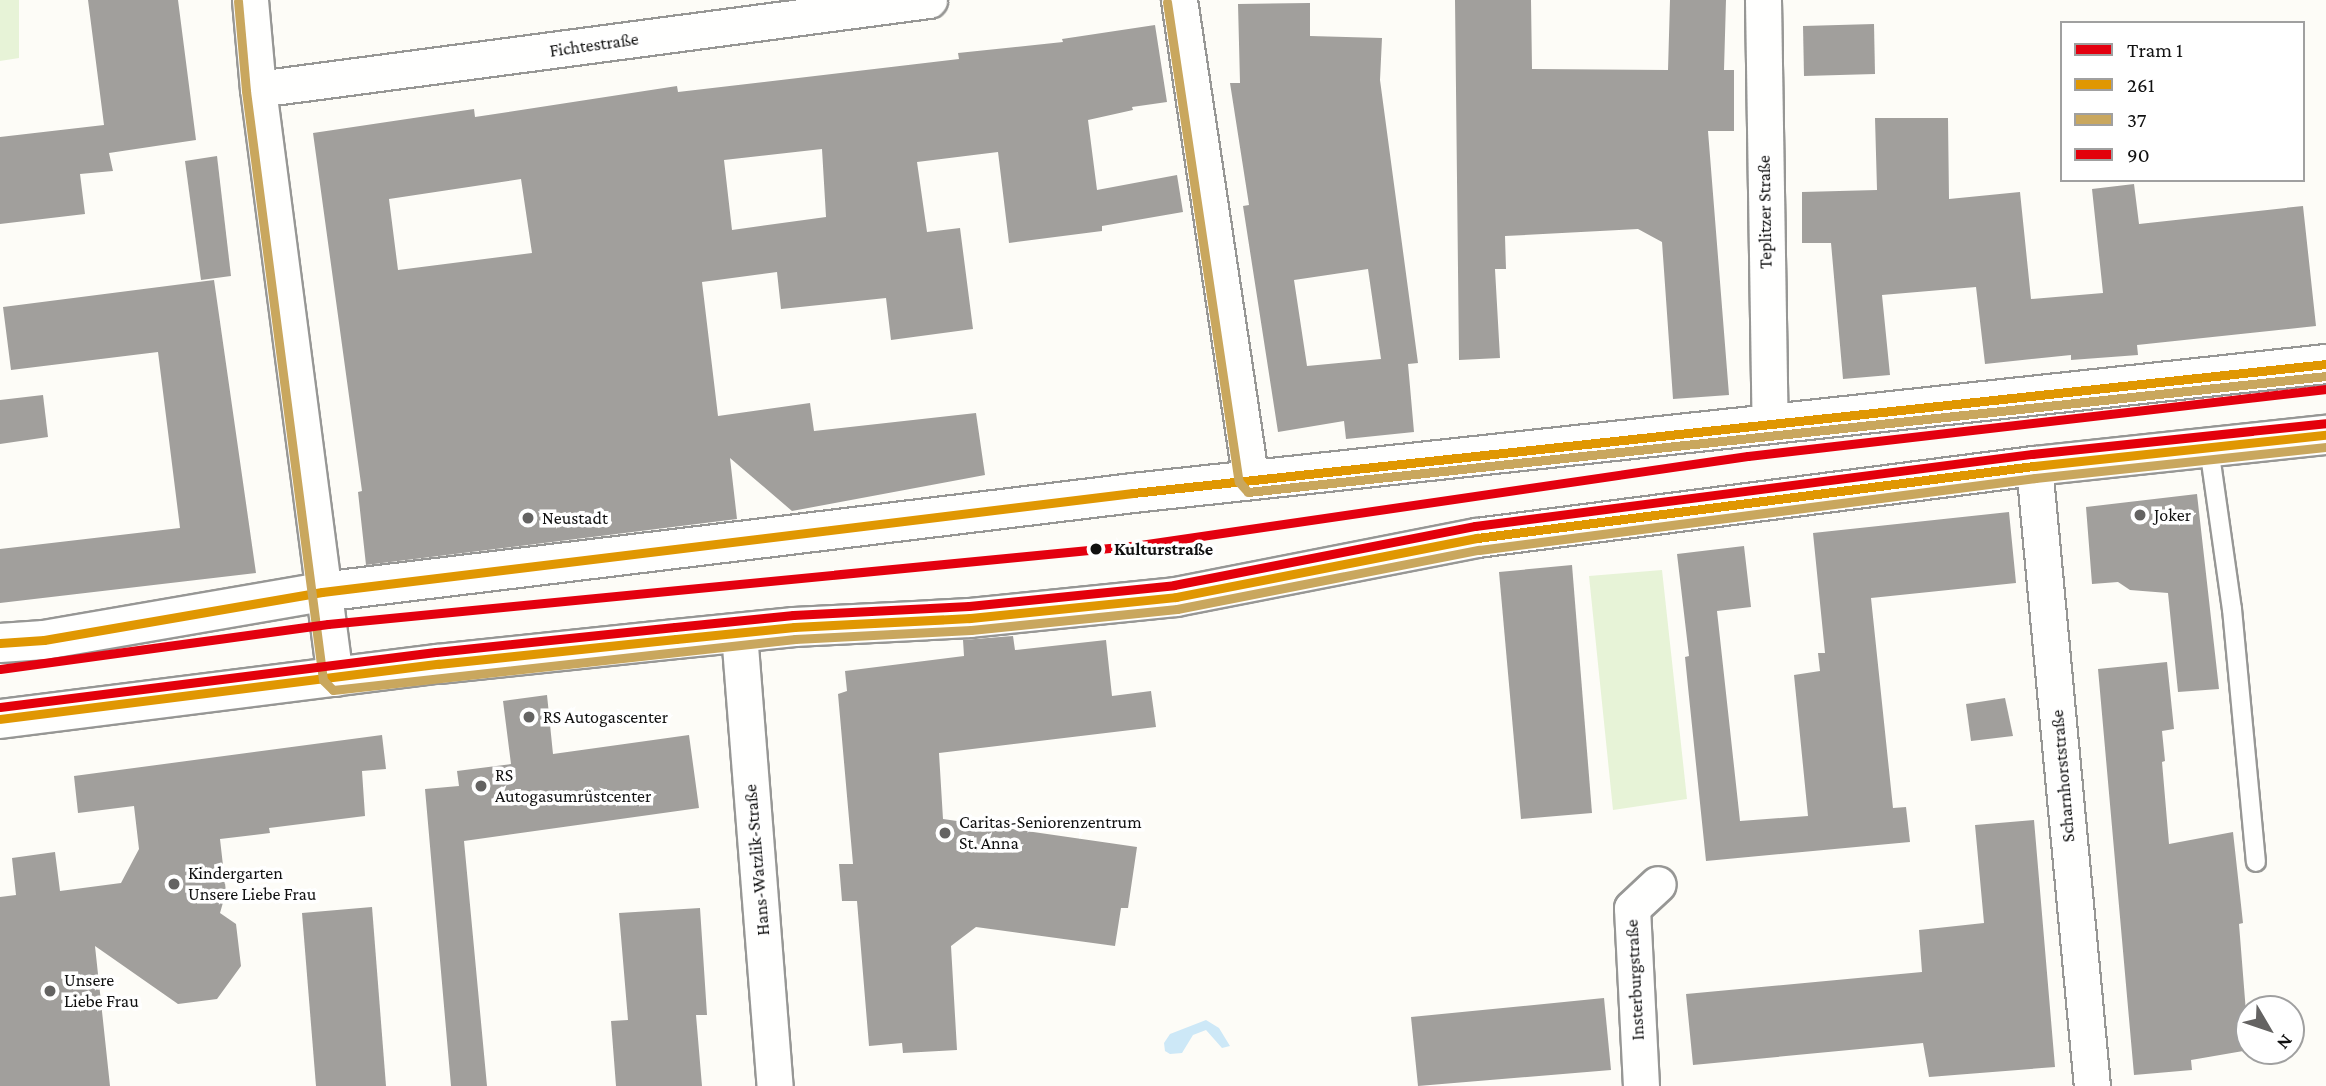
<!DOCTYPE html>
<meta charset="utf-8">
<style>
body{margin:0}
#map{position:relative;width:2326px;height:1086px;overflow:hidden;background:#fdfcf7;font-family:"Crimson Pro",serif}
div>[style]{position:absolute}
.green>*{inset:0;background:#e7f3d7}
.water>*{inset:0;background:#cde8f7}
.building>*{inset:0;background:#a19f9c}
.roads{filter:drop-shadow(2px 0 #979795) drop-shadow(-2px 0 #979795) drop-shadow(0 2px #979795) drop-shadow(0 -2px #979795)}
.service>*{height:18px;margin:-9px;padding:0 9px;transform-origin:9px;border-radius:9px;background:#fffffe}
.minor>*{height:35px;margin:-17.5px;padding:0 17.5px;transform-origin:17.5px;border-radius:17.5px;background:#fffffe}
.tertiary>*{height:38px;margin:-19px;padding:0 19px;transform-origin:19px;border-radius:19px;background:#fffffe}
.bus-1>*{height:9px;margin:-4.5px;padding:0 4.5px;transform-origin:4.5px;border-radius:4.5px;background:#e09702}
.bus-2>*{height:9px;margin:-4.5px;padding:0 4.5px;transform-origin:4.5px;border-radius:4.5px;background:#c9a75e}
.bus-3>*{height:9px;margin:-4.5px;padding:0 4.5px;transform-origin:4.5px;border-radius:4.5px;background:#e3000b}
.tram-1>*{height:9px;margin:-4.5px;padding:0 4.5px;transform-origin:4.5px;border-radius:4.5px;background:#e3000f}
.dots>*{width:19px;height:19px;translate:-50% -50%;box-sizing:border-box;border:4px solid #fff;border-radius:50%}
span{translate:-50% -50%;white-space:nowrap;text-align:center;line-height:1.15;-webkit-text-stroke:7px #fff;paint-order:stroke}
.street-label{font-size:18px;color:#111}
.poi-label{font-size:18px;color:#111}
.left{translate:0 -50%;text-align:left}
.stop-label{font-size:18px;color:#111;font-weight:700}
.legend{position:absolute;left:2060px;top:21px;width:245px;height:161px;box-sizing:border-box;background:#fff;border:2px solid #a0a0a0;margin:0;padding:9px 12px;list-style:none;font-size:21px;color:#111}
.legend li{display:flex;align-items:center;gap:14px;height:35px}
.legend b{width:35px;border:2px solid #a0a0a0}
.north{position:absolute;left:2235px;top:995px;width:70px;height:70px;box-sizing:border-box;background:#fff;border:2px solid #a0a0a0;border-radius:50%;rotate:129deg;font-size:19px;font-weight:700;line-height:28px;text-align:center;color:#111}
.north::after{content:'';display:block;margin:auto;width:24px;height:32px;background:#646362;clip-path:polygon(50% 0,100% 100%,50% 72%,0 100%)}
</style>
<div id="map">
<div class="green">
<div style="clip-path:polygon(0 0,19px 0,19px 58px,0 61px)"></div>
<div style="clip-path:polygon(1662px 570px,1687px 799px,1613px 810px,1589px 576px)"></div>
</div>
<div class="water">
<div style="clip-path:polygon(1206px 1020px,1219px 1028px,1230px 1046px,1222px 1048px,1206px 1030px,1193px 1035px,1182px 1053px,1170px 1054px,1165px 1051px,1164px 1043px,1170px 1034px)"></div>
</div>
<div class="building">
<div style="clip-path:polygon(88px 0,178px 0,196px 140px,109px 153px,113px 171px,80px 174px,85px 214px,0 224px,0 137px,104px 125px)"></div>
<div style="clip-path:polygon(1455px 0,1531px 0,1532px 69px,1668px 70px,1670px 0,1726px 0,1724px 70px,1734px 70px,1734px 131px,1708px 131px,1729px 395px,1673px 399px,1662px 242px,1638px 229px,1505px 236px,1506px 269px,1495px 269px,1500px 358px,1459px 360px)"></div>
<div style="clip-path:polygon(evenodd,1310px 3px,1310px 36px,1382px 38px,1380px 80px,1418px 363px,1408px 364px,1414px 432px,1346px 439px,1344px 421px,1278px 432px,1243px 206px,1249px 205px,1230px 83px,1240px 83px,1238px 4px,1310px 3px,1368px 269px,1381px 359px,1307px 366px,1294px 280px,1368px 269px)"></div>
<div style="clip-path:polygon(1874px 24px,1875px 74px,1804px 76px,1803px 26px)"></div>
<div style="clip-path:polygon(evenodd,1155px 25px,1167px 102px,1132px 107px,1133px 110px,1088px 120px,1097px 190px,1177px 175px,1183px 212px,1102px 226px,1102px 231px,1009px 243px,998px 152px,917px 162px,927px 232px,960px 228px,973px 329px,891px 340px,886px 298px,781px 309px,777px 272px,702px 282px,718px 416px,810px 403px,814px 431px,976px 413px,985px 475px,792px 511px,730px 458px,737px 519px,366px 565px,358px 492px,362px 491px,313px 133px,474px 109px,475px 117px,677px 86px,678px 92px,959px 59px,958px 53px,1063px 42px,1062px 39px,1155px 25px,822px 149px,826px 217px,732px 230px,724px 160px,822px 149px,1155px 25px,521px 179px,532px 253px,398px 270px,389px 199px,521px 179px)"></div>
<div style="clip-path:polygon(1875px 118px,1948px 118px,1949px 199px,2020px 192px,2031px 299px,2103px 293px,2092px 189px,2134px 184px,2139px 224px,2303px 206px,2316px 326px,2137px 345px,2138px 355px,2071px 360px,2071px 355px,1985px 364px,1976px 287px,1882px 295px,1890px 375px,1843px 379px,1831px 243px,1802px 243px,1802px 192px,1877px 190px)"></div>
<div style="clip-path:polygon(217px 156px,231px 276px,201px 280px,185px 161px)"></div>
<div style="clip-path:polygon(214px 280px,256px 573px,0 603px,0 549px,180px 528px,158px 352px,11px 370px,3px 307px)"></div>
<div style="clip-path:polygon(43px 395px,48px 437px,0 444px,0 400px)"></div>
<div style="clip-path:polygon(2197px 494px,2219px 689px,2178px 692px,2168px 593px,2130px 590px,2118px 582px,2092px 584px,2086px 507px)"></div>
<div style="clip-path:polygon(2009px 512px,2016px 583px,1871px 598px,1893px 808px,1906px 807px,1910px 842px,1706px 861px,1688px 687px,1685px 657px,1689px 656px,1677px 554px,1744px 546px,1751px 607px,1717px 611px,1740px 821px,1808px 816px,1794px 675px,1820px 671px,1818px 653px,1825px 653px,1813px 533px)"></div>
<div style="clip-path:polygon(1572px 565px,1592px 813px,1521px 819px,1499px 572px)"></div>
<div style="clip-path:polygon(1013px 636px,1015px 650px,1106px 640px,1112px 696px,1151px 691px,1156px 727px,939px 753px,943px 819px,1137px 847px,1128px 908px,1121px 908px,1115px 946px,976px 927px,951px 946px,957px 1050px,903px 1053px,902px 1043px,869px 1046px,857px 901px,842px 901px,839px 864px,853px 864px,838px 694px,847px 691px,845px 671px,964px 656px,963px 640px)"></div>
<div style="clip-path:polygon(2167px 662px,2174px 729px,2162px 731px,2165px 761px,2162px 762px,2169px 844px,2233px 832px,2243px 923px,2239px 924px,2249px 1050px,2191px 1060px,2192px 1070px,2134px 1075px,2098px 669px)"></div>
<div style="clip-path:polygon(547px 695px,553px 754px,689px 735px,699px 808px,464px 841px,487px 1086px,451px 1086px,425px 789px,459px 786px,457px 771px,511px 764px,503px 701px)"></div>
<div style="clip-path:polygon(2005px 698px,2013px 736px,1971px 741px,1966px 704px)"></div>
<div style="clip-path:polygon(382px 735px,386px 769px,362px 771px,365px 816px,269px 828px,270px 833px,220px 839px,226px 892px,220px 913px,236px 924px,241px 966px,217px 999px,178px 1004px,95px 946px,110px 1086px,0 1086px,0 897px,16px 895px,12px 858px,55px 852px,60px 891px,121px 883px,139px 849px,134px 806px,78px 813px,74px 776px)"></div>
<div style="clip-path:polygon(2034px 820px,2055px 1067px,1929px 1077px,1923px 1043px,1693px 1065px,1686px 994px,1922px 972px,1919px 930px,1984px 923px,1975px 825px)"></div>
<div style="clip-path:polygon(372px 907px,386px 1086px,316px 1086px,302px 913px)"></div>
<div style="clip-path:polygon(700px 908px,707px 1015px,696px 1015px,702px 1086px,616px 1086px,611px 1021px,628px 1020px,619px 913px)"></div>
<div style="clip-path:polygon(1604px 998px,1611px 1070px,1418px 1086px,1411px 1017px)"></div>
</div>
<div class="roads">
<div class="service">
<div style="left:2209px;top:448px;width:163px;rotate:81.9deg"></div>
<div style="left:2232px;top:609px;width:254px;rotate:84.6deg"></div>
</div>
<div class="minor">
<div style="left:250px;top:0;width:89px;rotate:84.9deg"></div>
<div style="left:258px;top:89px;width:594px;rotate:82.55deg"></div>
<div style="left:1179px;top:0;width:485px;rotate:81.5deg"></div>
<div style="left:1763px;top:0;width:424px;rotate:89.1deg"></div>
<div style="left:258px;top:89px;width:677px;rotate:-7.56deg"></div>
<div style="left:2034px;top:466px;width:623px;rotate:84.66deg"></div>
<div style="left:739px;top:633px;width:454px;rotate:85.5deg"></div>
<div style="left:1641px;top:1086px;width:178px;rotate:-92.9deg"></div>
<div style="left:1632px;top:908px;width:35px;rotate:-43deg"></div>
</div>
<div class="tertiary">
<div style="left:0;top:643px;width:44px;rotate:-3.9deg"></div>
<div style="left:44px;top:640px;width:282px;rotate:-9.8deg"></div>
<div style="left:322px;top:592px;width:817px;rotate:-6.96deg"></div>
<div style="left:1133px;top:493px;width:1200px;rotate:-6.17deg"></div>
<div style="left:0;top:719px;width:441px;rotate:-7.2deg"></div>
<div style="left:438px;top:664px;width:239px;rotate:-6deg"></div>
<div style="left:676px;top:639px;width:119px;rotate:-5.8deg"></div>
<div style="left:794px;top:627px;width:176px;rotate:-2.9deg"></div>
<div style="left:970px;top:618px;width:207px;rotate:-5.8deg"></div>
<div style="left:1176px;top:597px;width:307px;rotate:-11.1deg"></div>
<div style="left:1477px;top:538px;width:562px;rotate:-7.37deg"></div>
<div style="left:2034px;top:466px;width:294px;rotate:-6.1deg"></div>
</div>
</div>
<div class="bus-1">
<div style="left:0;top:643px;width:44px;rotate:-3.9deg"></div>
<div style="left:44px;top:640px;width:282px;rotate:-9.8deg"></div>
<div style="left:322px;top:592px;width:817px;rotate:-6.96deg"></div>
<div style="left:1133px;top:493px;width:1200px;rotate:-6.17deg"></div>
<div style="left:0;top:719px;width:441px;rotate:-7.2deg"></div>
<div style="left:438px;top:664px;width:239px;rotate:-6deg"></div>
<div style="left:676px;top:639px;width:119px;rotate:-5.8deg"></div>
<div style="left:794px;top:627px;width:176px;rotate:-2.9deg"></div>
<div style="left:970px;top:618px;width:207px;rotate:-5.8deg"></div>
<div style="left:1176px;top:597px;width:307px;rotate:-11.1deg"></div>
<div style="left:1477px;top:538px;width:562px;rotate:-7.37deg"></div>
<div style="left:2034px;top:466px;width:294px;rotate:-6.1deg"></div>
</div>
<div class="bus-2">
<div style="left:238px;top:1px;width:90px;rotate:84.9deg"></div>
<div style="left:246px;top:91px;width:594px;rotate:82.55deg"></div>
<div style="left:323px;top:680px;width:14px;rotate:45deg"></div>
<div style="left:333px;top:690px;width:465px;rotate:-6.3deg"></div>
<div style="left:795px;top:639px;width:176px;rotate:-2.9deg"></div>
<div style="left:971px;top:630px;width:207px;rotate:-5.8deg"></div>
<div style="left:1177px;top:609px;width:308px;rotate:-11.1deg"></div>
<div style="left:1479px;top:550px;width:561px;rotate:-7.38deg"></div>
<div style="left:2035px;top:478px;width:293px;rotate:-6.1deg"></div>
<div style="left:1167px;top:2px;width:485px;rotate:81.5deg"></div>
<div style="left:1239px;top:482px;width:13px;rotate:48deg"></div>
<div style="left:1248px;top:492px;width:1084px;rotate:-6.14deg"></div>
</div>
<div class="bus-3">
<div style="left:0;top:707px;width:439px;rotate:-7.2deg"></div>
<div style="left:436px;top:652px;width:240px;rotate:-6deg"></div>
<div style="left:675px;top:627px;width:119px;rotate:-5.8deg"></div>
<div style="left:793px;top:615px;width:176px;rotate:-2.9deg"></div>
<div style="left:969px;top:606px;width:206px;rotate:-5.8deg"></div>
<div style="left:1174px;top:585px;width:307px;rotate:-11.1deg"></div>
<div style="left:1475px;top:526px;width:562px;rotate:-7.37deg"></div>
<div style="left:2032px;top:454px;width:295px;rotate:-6deg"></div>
</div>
<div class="tram-1">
<div style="left:0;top:669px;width:331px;rotate:-7.8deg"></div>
<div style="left:328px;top:624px;width:816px;rotate:-5.56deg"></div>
<div style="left:1140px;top:545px;width:614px;rotate:-8.33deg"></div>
<div style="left:1748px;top:456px;width:582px;rotate:-6.61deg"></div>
</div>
<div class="dots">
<div style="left:2140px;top:515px;background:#646362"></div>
<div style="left:528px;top:518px;background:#646362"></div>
<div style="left:1096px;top:549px;background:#111"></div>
<div style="left:529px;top:717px;background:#646362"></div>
<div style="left:481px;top:786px;background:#646362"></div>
<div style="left:945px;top:833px;background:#646362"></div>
<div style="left:174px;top:884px;background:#646362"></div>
<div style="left:50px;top:991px;background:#646362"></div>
</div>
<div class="street-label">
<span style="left:594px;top:45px;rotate:-8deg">Fichtestraße</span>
<span style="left:1765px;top:212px;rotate:-91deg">Teplitzer Straße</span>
<span style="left:2063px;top:776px;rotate:-95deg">Scharnhorststraße</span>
<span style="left:757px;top:860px;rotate:-95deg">Hans-Watzlik-Straße</span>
<span style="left:1635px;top:980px;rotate:-93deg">Insterburgstraße</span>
</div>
<div class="poi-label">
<span class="left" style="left:2154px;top:515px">Joker</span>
<span class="left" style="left:542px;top:518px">Neustadt</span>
<span class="left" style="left:543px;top:717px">RS Autogascenter</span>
<span class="left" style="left:495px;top:786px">RS<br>Autogasumrüstcenter</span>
<span class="left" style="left:959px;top:833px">Caritas-Seniorenzentrum<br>St. Anna</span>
<span class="left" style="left:188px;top:884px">Kindergarten<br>Unsere Liebe Frau</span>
<span class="left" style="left:64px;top:991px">Unsere<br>Liebe Frau</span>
</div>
<div class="stop-label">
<span class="left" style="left:1114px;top:549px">Kulturstraße</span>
</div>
<ul class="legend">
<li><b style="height:9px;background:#e3000f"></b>Tram 1</li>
<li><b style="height:9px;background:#e09702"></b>261</li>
<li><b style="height:9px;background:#c9a75e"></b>37</li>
<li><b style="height:9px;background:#e3000b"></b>90</li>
</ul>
<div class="north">N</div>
</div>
